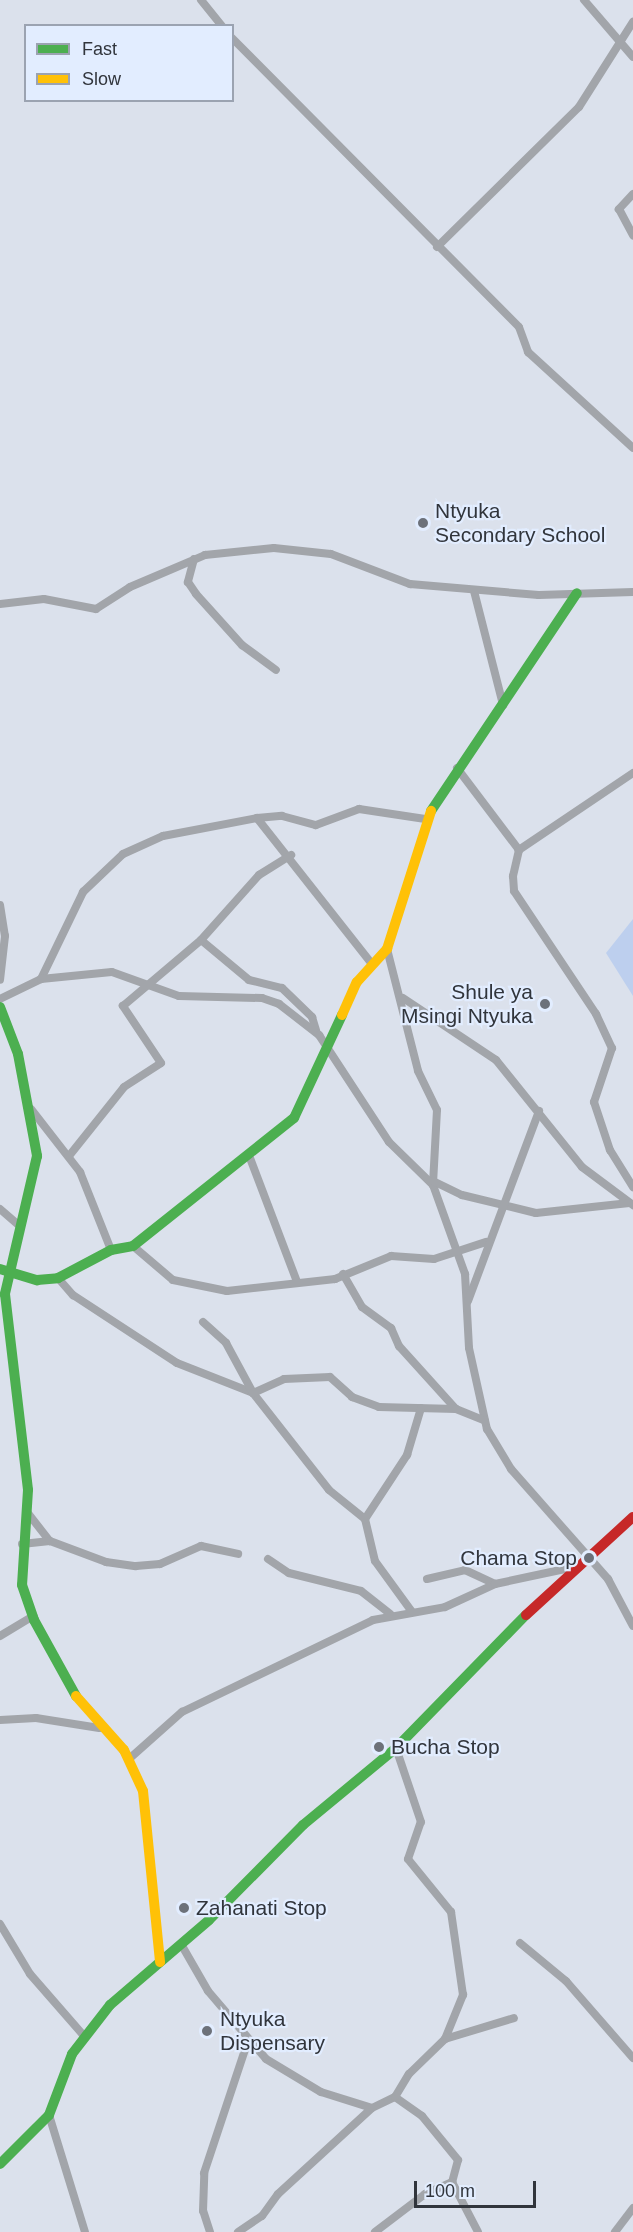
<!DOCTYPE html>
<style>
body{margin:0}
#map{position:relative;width:633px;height:2232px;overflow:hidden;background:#dbe1ec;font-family:Helvetica,sans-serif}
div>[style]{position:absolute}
.green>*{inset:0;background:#bdcfee}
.street>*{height:8px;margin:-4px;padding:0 4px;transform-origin:4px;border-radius:4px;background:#a2a5aa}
.fast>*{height:10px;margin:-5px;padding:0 5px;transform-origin:5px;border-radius:5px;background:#4caf50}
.slow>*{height:10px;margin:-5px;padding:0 5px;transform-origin:5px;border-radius:5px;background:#ffc107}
.jam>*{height:10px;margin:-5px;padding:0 5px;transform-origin:5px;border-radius:5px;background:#c62828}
.dots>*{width:16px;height:16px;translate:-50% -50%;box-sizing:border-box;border:3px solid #e2edff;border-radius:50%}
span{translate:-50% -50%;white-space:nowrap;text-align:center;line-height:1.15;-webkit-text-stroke:4.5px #e2edff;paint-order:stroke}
.poi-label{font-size:21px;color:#31353c}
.left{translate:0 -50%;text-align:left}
.right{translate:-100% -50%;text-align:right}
.legend{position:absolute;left:24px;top:24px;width:210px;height:78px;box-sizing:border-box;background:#e2edff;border:2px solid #9ba3b1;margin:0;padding:8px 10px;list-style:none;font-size:18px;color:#31353c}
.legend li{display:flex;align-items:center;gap:12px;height:30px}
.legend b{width:30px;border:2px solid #9ba3b1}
.scale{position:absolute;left:414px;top:2181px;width:122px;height:27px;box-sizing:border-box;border:3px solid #31353c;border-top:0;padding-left:8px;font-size:18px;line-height:21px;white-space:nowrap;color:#31353c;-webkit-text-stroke:4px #e2edff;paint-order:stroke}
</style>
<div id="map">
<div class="green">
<div style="clip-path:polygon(633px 919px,633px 996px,606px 953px)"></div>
</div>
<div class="street">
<div style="left:201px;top:0;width:33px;rotate:51deg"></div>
<div style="left:584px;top:0;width:75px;rotate:49.3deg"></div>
<div style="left:232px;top:38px;width:407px;rotate:45.2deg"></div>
<div style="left:519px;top:327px;width:27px;rotate:70deg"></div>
<div style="left:528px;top:352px;width:142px;rotate:42.4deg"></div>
<div style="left:633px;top:194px;width:21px;rotate:133deg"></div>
<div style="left:619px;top:209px;width:30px;rotate:62deg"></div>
<div style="left:437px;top:247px;width:199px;rotate:-44.6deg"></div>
<div style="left:579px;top:107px;width:101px;rotate:-57.6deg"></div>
<div style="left:194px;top:559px;width:24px;rotate:105deg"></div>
<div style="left:188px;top:582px;width:14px;rotate:56deg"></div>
<div style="left:196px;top:594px;width:69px;rotate:48deg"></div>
<div style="left:242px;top:645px;width:42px;rotate:36.3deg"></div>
<div style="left:474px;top:591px;width:118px;rotate:75.7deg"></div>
<div style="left:0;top:604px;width:44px;rotate:-6.5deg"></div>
<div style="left:44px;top:599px;width:53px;rotate:10.9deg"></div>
<div style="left:96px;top:609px;width:40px;rotate:-32.9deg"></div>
<div style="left:130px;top:587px;width:82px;rotate:-23.1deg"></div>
<div style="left:205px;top:555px;width:69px;rotate:-5.8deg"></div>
<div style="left:274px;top:548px;width:57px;rotate:6deg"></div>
<div style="left:331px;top:554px;width:85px;rotate:20.8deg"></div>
<div style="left:410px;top:584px;width:129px;rotate:4.9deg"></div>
<div style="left:539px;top:595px;width:94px;rotate:-1.8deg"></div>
<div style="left:457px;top:768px;width:103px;rotate:52.9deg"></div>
<div style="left:633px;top:773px;width:138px;rotate:146deg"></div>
<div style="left:519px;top:850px;width:27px;rotate:103deg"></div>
<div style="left:513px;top:876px;width:15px;rotate:86deg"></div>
<div style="left:514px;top:891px;width:148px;rotate:56.3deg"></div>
<div style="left:596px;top:1014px;width:38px;rotate:65deg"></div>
<div style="left:612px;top:1048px;width:57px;rotate:108.4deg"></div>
<div style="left:594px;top:1102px;width:51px;rotate:71.6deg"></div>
<div style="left:610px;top:1150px;width:44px;rotate:58.1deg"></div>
<div style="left:257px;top:818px;width:25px;rotate:-5deg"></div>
<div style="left:282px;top:816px;width:35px;rotate:15deg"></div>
<div style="left:316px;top:825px;width:46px;rotate:-20.4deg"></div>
<div style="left:359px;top:809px;width:67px;rotate:8.6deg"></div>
<div style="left:0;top:905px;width:31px;rotate:81deg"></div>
<div style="left:5px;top:936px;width:44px;rotate:96.5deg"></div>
<div style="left:201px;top:940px;width:62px;rotate:39.8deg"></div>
<div style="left:249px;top:980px;width:34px;rotate:14deg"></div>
<div style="left:282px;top:988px;width:42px;rotate:44deg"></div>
<div style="left:312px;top:1017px;width:14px;rotate:73deg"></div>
<div style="left:387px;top:949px;width:126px;rotate:75.7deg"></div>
<div style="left:418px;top:1071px;width:43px;rotate:64deg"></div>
<div style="left:437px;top:1110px;width:75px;rotate:93.1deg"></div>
<div style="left:433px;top:1185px;width:95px;rotate:70.2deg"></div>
<div style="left:465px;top:1274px;width:74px;rotate:86.9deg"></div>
<div style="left:469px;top:1348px;width:83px;rotate:77.5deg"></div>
<div style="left:487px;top:1429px;width:47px;rotate:59deg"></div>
<div style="left:511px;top:1469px;width:147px;rotate:48.6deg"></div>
<div style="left:608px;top:1579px;width:53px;rotate:62deg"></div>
<div style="left:41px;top:979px;width:97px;rotate:-64.2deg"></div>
<div style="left:83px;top:892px;width:55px;rotate:-43.5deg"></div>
<div style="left:123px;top:854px;width:44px;rotate:-24.2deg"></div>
<div style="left:163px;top:836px;width:96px;rotate:-10.8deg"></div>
<div style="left:257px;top:818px;width:184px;rotate:51.8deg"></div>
<div style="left:403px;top:998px;width:112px;rotate:33.7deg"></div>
<div style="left:496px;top:1060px;width:137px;rotate:51.2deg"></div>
<div style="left:582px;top:1167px;width:64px;rotate:36.7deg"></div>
<div style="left:0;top:999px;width:46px;rotate:-26deg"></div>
<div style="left:41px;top:979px;width:71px;rotate:-5.6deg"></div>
<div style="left:112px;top:972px;width:71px;rotate:19.7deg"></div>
<div style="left:179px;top:996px;width:83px;rotate:1.4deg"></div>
<div style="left:262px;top:998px;width:18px;rotate:19deg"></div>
<div style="left:279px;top:1004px;width:51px;rotate:37.8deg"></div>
<div style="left:319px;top:1035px;width:128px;rotate:56.8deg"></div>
<div style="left:389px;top:1142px;width:62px;rotate:44.3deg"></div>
<div style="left:31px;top:1109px;width:80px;rotate:52.1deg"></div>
<div style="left:80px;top:1172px;width:84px;rotate:68.3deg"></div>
<div style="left:69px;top:1156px;width:88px;rotate:-51.4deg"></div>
<div style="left:124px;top:1087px;width:44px;rotate:-33deg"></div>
<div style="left:161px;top:1063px;width:69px;rotate:-123.7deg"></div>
<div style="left:123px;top:1006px;width:102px;rotate:-40.2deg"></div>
<div style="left:201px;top:940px;width:87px;rotate:-48.3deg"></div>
<div style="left:259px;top:875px;width:38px;rotate:-32deg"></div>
<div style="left:250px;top:1158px;width:133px;rotate:69.2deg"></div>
<div style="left:433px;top:1181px;width:32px;rotate:26deg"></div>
<div style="left:462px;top:1195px;width:76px;rotate:13.7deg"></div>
<div style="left:536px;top:1213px;width:94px;rotate:-6.1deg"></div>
<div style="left:0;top:1209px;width:23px;rotate:41deg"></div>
<div style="left:133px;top:1246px;width:52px;rotate:40.4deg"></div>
<div style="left:173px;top:1280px;width:55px;rotate:11.5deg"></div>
<div style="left:227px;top:1291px;width:109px;rotate:-6.3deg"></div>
<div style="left:335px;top:1279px;width:61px;rotate:-22.3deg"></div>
<div style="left:391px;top:1256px;width:43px;rotate:4deg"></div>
<div style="left:434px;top:1259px;width:55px;rotate:-18.1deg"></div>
<div style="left:343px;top:1274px;width:38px;rotate:60deg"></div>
<div style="left:362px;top:1307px;width:36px;rotate:36deg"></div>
<div style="left:391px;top:1328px;width:20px;rotate:66deg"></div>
<div style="left:399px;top:1346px;width:84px;rotate:47.9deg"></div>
<div style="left:58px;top:1278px;width:23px;rotate:49deg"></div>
<div style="left:73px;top:1295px;width:124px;rotate:33.2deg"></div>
<div style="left:177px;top:1363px;width:82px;rotate:21.5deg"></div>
<div style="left:253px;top:1393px;width:123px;rotate:51.9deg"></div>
<div style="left:329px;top:1490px;width:46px;rotate:38.9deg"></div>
<div style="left:365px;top:1519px;width:43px;rotate:76.6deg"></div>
<div style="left:375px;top:1561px;width:63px;rotate:54deg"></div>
<div style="left:468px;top:1301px;width:203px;rotate:-69.5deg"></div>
<div style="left:203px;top:1322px;width:31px;rotate:42deg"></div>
<div style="left:226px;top:1343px;width:57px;rotate:61.6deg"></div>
<div style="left:253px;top:1393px;width:34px;rotate:-24deg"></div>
<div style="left:284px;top:1379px;width:46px;rotate:-2.5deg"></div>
<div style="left:330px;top:1377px;width:30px;rotate:42deg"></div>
<div style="left:352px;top:1397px;width:29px;rotate:20deg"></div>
<div style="left:379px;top:1407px;width:77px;rotate:1.5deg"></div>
<div style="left:456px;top:1409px;width:31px;rotate:22deg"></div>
<div style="left:27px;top:1512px;width:37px;rotate:52deg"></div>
<div style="left:365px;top:1519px;width:77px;rotate:-56.7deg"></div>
<div style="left:407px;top:1455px;width:49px;rotate:-73.4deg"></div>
<div style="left:22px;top:1544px;width:28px;rotate:-6deg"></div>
<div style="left:50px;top:1541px;width:60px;rotate:20.6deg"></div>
<div style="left:106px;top:1562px;width:30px;rotate:8deg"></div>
<div style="left:136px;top:1566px;width:24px;rotate:-5deg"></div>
<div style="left:160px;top:1564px;width:45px;rotate:-23.7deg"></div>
<div style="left:201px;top:1546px;width:38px;rotate:12deg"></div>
<div style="left:268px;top:1559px;width:25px;rotate:34deg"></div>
<div style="left:289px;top:1573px;width:74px;rotate:14deg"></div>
<div style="left:361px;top:1591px;width:37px;rotate:38deg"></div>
<div style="left:427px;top:1579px;width:39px;rotate:-13deg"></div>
<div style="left:465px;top:1570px;width:33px;rotate:25deg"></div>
<div style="left:0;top:1636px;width:39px;rotate:-31deg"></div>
<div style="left:0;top:1720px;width:36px;rotate:-3deg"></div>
<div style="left:36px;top:1718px;width:64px;rotate:9deg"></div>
<div style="left:129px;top:1759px;width:71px;rotate:-41.6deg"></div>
<div style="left:182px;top:1712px;width:212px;rotate:-25.7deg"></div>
<div style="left:373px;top:1620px;width:73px;rotate:-10.2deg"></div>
<div style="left:445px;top:1607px;width:55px;rotate:-24.7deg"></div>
<div style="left:495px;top:1584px;width:86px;rotate:-12.1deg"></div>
<div style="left:0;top:1924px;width:58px;rotate:59deg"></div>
<div style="left:30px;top:1974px;width:82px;rotate:48.9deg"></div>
<div style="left:520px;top:1943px;width:60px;rotate:39.6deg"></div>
<div style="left:566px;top:1981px;width:102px;rotate:49deg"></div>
<div style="left:181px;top:1944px;width:54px;rotate:60.1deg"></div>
<div style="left:208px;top:1991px;width:89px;rotate:49.5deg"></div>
<div style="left:266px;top:2059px;width:64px;rotate:31deg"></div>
<div style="left:321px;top:2092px;width:53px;rotate:17.4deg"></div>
<div style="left:372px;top:2108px;width:25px;rotate:-26deg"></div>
<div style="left:395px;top:2097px;width:33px;rotate:35deg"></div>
<div style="left:422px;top:2116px;width:57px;rotate:50.7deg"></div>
<div style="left:458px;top:2160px;width:23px;rotate:105deg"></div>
<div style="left:452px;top:2182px;width:56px;rotate:62.5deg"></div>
<div style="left:445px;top:2039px;width:72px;rotate:-16.9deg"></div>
<div style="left:395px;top:2097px;width:27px;rotate:-59deg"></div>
<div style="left:409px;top:2074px;width:50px;rotate:-44.2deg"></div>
<div style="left:445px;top:2039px;width:48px;rotate:-67.8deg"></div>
<div style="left:463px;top:1995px;width:84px;rotate:-98.2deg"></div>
<div style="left:451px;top:1912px;width:68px;rotate:-129.1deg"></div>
<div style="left:408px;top:1859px;width:39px;rotate:-71deg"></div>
<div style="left:421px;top:1822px;width:78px;rotate:-108.7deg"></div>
<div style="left:49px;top:2115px;width:122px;rotate:72.9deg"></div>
<div style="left:210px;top:2232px;width:22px;rotate:-108deg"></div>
<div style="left:203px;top:2211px;width:38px;rotate:-88deg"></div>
<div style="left:204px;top:2173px;width:139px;rotate:-71.6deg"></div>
<div style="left:238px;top:2232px;width:29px;rotate:-34deg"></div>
<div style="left:262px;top:2216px;width:27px;rotate:-54deg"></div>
<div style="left:278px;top:2194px;width:127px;rotate:-42.5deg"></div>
<div style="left:375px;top:2232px;width:63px;rotate:-37.2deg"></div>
<div style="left:425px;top:2194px;width:30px;rotate:-24deg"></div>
<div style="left:615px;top:2232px;width:30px;rotate:-53deg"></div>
</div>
<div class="fast">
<div style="left:431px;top:811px;width:262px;rotate:-56.2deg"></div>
<div style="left:0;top:1007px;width:50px;rotate:69deg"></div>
<div style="left:18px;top:1054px;width:104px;rotate:79.4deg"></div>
<div style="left:37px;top:1156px;width:142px;rotate:103.1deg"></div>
<div style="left:5px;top:1294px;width:197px;rotate:83.3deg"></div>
<div style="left:28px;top:1490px;width:95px;rotate:93.6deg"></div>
<div style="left:22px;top:1585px;width:37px;rotate:71deg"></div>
<div style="left:34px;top:1620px;width:87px;rotate:61.1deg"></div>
<div style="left:0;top:1269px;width:39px;rotate:17deg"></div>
<div style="left:37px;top:1280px;width:21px;rotate:-5deg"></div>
<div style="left:58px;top:1278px;width:60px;rotate:-27.8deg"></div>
<div style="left:111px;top:1250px;width:22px;rotate:-10deg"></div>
<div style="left:133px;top:1246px;width:206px;rotate:-38.5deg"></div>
<div style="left:294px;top:1118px;width:114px;rotate:-65deg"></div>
<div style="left:0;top:2164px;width:69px;rotate:-45deg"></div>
<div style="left:49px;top:2115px;width:65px;rotate:-69.3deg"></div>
<div style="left:72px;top:2054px;width:62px;rotate:-52.2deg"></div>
<div style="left:110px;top:2005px;width:130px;rotate:-40.6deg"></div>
<div style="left:209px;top:1920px;width:134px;rotate:-45.3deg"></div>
<div style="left:303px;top:1825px;width:121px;rotate:-39.6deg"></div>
<div style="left:396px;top:1748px;width:186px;rotate:-45.7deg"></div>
</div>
<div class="slow">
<div style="left:342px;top:1015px;width:36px;rotate:-66deg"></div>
<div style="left:357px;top:982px;width:45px;rotate:-47.7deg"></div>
<div style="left:387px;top:949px;width:145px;rotate:-72.3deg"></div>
<div style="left:76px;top:1696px;width:72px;rotate:48.4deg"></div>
<div style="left:124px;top:1750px;width:45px;rotate:65.1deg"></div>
<div style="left:143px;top:1791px;width:172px;rotate:84.3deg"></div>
</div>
<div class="jam">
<div style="left:526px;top:1615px;width:145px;rotate:-42.5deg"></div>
</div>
<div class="dots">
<div style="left:423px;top:523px;background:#6c717a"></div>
<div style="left:545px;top:1004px;background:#6c717a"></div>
<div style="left:589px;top:1558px;background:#6c717a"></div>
<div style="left:379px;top:1747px;background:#6c717a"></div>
<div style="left:184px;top:1908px;background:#6c717a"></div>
<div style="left:207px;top:2031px;background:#6c717a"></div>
</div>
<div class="poi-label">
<span class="left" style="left:435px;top:523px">Ntyuka<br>Secondary School</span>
<span class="right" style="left:533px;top:1004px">Shule ya<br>Msingi Ntyuka</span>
<span class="right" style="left:577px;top:1558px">Chama Stop</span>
<span class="left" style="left:391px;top:1747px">Bucha Stop</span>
<span class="left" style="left:196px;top:1908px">Zahanati Stop</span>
<span class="left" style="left:220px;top:2031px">Ntyuka<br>Dispensary</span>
</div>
<ul class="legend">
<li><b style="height:8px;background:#4caf50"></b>Fast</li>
<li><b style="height:8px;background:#ffc107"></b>Slow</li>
</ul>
<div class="scale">100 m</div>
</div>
